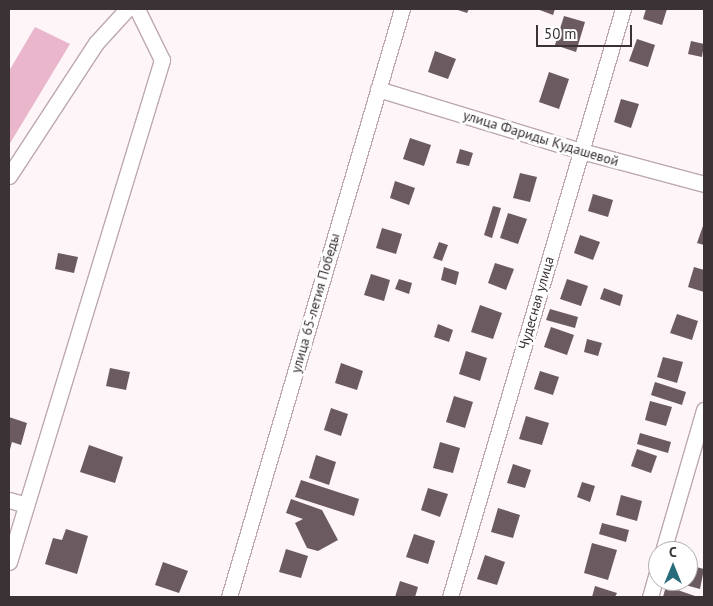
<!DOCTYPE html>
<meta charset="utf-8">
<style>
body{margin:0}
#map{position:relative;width:713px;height:606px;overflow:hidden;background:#fef5f8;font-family:"PT Sans",sans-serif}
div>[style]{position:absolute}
.forest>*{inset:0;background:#e9b6cb}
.building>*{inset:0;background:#6c5a61}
.roads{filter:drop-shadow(1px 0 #bda8b1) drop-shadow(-1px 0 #bda8b1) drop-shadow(0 1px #bda8b1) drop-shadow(0 -1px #bda8b1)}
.street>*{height:15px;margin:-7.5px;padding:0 7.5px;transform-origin:7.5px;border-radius:7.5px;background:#fff}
span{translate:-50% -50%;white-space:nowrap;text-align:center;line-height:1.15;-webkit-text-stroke:5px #fff;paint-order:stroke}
.street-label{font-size:14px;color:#3a3235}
.frame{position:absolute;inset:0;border:10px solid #3a3235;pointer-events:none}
.north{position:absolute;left:648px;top:541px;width:50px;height:50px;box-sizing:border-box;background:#fff;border:1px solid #b0adae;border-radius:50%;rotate:0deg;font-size:14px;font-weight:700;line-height:20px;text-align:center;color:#3a3235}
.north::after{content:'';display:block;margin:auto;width:18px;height:22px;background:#266c7a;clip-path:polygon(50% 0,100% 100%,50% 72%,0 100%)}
.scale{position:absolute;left:536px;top:25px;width:96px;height:22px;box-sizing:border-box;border:2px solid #3a3235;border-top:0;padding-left:6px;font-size:15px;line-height:18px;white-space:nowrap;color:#3a3235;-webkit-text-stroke:4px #fff;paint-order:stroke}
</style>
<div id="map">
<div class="forest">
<div style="clip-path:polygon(35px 27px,70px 44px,9px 145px,9px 71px)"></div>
</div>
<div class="building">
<div style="clip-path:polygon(455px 9px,469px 9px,467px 13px)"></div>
<div style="clip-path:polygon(537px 9px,555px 9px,553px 15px)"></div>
<div style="clip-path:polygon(646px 9px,667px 9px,662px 25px,643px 19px)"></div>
<div style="clip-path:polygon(564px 16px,585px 22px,576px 52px,555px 45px)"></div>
<div style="clip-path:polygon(637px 39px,655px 45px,648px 67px,629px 61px)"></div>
<div style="clip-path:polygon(691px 41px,704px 44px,702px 57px,688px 54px)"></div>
<div style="clip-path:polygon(435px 51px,456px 59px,448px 79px,428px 72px)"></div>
<div style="clip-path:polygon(549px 72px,569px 79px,559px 109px,539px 102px)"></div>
<div style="clip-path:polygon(621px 99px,639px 104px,631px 128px,614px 122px)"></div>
<div style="clip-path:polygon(410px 138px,431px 145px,424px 166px,403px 159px)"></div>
<div style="clip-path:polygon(460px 149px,473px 153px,469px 166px,456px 163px)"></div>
<div style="clip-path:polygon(520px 173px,537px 177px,530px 202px,513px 198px)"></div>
<div style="clip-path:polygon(395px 181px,415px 188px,409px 205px,390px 198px)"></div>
<div style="clip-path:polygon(593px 194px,613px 200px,608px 217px,588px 211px)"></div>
<div style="clip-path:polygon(493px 206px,501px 208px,492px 238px,484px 235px)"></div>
<div style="clip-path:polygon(508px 213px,527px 219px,518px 244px,500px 238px)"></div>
<div style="clip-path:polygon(704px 223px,704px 245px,697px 243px)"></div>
<div style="clip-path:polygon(382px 228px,402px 234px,396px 254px,376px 248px)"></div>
<div style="clip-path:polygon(580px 235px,600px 242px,593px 260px,574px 253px)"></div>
<div style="clip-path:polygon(439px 242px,448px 245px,442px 261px,433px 258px)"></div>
<div style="clip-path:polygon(58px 253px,78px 257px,74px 273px,55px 269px)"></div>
<div style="clip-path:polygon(495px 263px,514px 269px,506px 290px,488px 283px)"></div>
<div style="clip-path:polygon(444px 267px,459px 272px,456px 285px,441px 280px)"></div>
<div style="clip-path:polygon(694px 267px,704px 270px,704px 292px,688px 287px)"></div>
<div style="clip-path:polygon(371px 274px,390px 280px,384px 301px,364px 295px)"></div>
<div style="clip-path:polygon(399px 279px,412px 283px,409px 294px,395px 289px)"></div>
<div style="clip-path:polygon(567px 279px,588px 286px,581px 306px,560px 299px)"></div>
<div style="clip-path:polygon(604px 288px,623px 295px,620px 306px,600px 299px)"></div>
<div style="clip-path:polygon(480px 305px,502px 313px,493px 339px,471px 332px)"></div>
<div style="clip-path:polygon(550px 309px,578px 317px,575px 328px,546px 320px)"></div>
<div style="clip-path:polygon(677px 314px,698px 321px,692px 340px,670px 333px)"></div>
<div style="clip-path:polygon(438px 324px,453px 330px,449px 342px,434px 337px)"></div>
<div style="clip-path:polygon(551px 327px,574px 335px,567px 355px,544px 347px)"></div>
<div style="clip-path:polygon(587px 339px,602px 343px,598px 356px,584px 352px)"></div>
<div style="clip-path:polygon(466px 351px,487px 358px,480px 381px,459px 374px)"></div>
<div style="clip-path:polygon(663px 357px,683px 362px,677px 383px,657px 377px)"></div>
<div style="clip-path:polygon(341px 363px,363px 371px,357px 390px,335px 383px)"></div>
<div style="clip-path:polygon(110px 368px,130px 372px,126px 390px,106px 386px)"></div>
<div style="clip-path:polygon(540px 371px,559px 377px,553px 395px,534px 389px)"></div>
<div style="clip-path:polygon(655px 382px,686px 392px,682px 405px,651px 395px)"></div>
<div style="clip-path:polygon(454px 396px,473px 402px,465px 428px,446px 422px)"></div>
<div style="clip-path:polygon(650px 401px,672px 407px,666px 426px,645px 420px)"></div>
<div style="clip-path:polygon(331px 408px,348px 414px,341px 436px,324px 430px)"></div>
<div style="clip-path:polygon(526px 416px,549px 423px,542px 445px,519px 439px)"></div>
<div style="clip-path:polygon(9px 417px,27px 423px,21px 445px,12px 442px,9px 453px)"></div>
<div style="clip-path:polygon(640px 433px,671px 442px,668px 453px,637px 444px)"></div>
<div style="clip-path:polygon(440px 442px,460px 448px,453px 473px,433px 468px)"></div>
<div style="clip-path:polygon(89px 445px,123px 457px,115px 483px,80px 472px)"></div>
<div style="clip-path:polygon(637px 449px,657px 456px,651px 473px,631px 466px)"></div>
<div style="clip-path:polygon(316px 455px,336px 462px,329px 485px,309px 478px)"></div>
<div style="clip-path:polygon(513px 464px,531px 470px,525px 488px,507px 483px)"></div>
<div style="clip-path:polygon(301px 480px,359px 499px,354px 516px,295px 497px)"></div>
<div style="clip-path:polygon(582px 482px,595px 486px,590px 502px,577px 497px)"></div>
<div style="clip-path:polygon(428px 488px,448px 494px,440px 517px,421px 510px)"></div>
<div style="clip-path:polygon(621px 495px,642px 501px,637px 521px,616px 515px)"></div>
<div style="clip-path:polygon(291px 499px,322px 510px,338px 540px,318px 551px,307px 548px,295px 523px,303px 519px,286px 513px)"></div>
<div style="clip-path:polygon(498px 508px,520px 515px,513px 538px,491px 532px)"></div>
<div style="clip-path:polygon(602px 523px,629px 530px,626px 542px,599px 534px)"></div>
<div style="clip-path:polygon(66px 529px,88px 536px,77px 574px,45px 564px,53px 538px,62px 540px)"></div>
<div style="clip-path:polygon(414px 534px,435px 541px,428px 564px,406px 557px)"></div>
<div style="clip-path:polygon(592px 543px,617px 550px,608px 580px,584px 573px)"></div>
<div style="clip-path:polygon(286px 549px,308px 556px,301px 578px,279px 572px)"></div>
<div style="clip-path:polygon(485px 555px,505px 562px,497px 585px,477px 579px)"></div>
<div style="clip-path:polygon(163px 562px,188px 571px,179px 593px,155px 585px)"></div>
<div style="clip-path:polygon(688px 565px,704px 569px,700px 589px,678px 583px,688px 581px)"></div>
<div style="clip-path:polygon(400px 581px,418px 587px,415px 597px,395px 597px)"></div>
<div style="clip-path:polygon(595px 586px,617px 593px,615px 597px,592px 597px)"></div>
<div style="clip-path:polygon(666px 586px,695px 596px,695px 597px,663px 597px)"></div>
</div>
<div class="roads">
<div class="street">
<div style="left:378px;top:89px;width:212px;rotate:17deg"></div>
<div style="left:581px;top:151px;width:127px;rotate:15deg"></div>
<div style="left:9px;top:176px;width:159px;rotate:-56.8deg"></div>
<div style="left:96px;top:43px;width:46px;rotate:-47.6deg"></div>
<div style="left:9px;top:500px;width:18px;rotate:16deg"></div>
<div style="left:663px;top:551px;width:147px;rotate:-73.8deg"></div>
<div style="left:9px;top:562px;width:525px;rotate:-73.05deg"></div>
<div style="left:162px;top:60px;width:57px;rotate:-116.1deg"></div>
<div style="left:229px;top:597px;width:613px;rotate:-73.61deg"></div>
<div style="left:450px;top:597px;width:613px;rotate:-73.61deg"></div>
<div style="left:650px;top:597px;width:29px;rotate:-74deg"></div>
</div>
</div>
<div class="street-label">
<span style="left:541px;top:138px;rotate:17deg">улица Фариды Кудашевой</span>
<span style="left:315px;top:303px;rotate:-74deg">улица 65-летия Победы</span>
<span style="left:536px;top:303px;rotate:-74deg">Чудесная улица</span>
</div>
<div class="frame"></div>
<div class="north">С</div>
<div class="scale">50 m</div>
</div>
